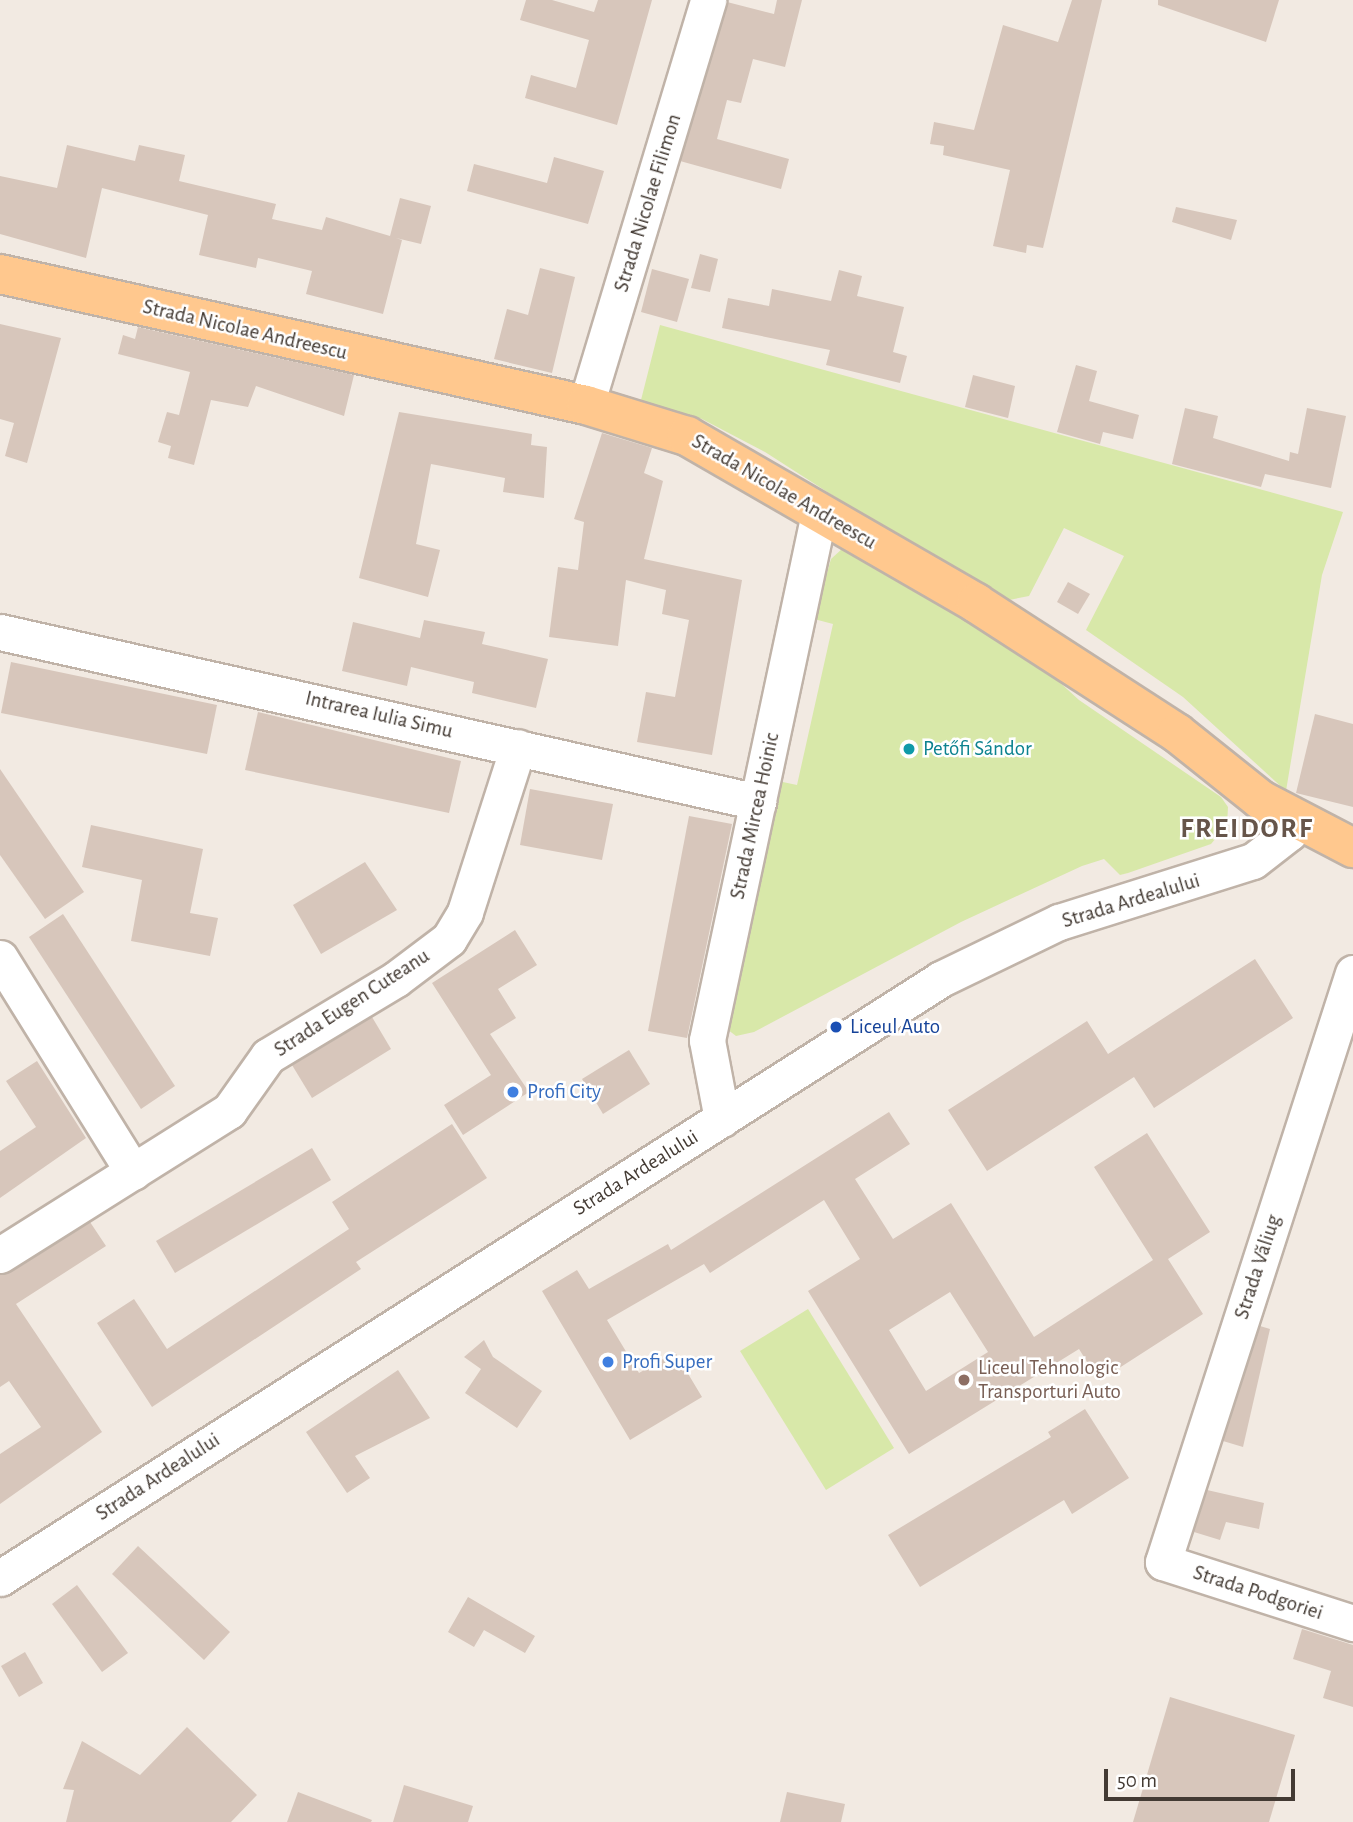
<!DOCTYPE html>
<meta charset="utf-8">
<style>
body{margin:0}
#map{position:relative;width:1353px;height:1822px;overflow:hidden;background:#f2eae2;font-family:"Alegreya Sans",sans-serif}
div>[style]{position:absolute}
.green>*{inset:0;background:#d8e8a9}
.building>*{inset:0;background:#d7c6bb}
.roads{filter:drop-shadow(2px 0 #c0b3a8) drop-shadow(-2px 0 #c0b3a8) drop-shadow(0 2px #c0b3a8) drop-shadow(0 -2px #c0b3a8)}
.minor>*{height:35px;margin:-17.5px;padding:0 17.5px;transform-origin:17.5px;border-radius:17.5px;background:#fff}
.major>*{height:38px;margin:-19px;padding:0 19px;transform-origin:19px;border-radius:19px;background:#ffc88e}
.dots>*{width:19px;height:19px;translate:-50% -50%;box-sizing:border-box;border:4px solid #fff;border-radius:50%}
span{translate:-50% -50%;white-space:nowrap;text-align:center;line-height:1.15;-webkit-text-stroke:5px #fff;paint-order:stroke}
.street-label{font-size:21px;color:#433a33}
.culture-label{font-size:21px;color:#0d838f}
.left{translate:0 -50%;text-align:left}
.transit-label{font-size:21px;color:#164399}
.shop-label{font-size:21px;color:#366cbe}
.education-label{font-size:21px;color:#785e54}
.district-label{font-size:28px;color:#66554a;font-weight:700;letter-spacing:2px}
.scale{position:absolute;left:1104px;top:1769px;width:191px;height:32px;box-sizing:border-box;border:4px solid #433a33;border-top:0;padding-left:9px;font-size:21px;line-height:24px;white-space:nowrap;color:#433a33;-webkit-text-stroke:5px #fff;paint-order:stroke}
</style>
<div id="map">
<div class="green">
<div style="clip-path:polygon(660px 325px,1343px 512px,1322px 575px,1286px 791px,1183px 697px,1086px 630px,1124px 556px,1064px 528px,1029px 596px,999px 602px,765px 452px,702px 419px,641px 400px)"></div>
<div style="clip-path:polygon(843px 548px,1045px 669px,1079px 700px,1221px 797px,1228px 807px,1227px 825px,1211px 844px,1128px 873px,1120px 875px,1104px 859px,1082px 866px,961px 922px,754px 1032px,736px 1036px,723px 1026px,778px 781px,797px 785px,833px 624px,814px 619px,831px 559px)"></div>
<div style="clip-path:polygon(808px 1309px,894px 1448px,826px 1490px,740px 1351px)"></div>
</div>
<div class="building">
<div style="clip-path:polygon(526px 0,552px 0,594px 12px,598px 0,652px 0,617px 125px,525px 98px,531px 75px,576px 88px,589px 40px,520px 20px)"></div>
<div style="clip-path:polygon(777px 0,802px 0,785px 67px,753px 59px,741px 103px,727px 100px,717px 139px,789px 159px,781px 189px,680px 161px,727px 2px,774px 14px)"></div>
<div style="clip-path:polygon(1072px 0,1102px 0,1043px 248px,1027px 245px,1026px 253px,993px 246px,1010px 170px,943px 155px,944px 146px,930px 144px,934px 122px,974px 130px,1003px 25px,1058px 42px)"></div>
<div style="clip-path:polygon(1158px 0,1279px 0,1266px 42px,1158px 5px)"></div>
<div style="clip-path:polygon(67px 145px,135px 161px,139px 145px,185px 155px,179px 181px,276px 204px,272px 219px,322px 230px,326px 217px,390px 236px,400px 198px,431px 206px,421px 244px,396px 238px,402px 240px,383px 314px,306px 294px,312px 271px,258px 258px,256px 268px,199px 255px,208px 215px,102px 188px,86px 258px,0 234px,0 176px,57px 188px)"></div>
<div style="clip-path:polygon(554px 157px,604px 171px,588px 224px,467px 191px,474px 164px,547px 183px)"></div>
<div style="clip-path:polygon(1176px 207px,1237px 220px,1231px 240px,1172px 222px)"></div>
<div style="clip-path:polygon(700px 254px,718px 259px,710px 292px,691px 288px)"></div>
<div style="clip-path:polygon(540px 268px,575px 277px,552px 373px,494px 359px,507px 309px,528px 315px)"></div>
<div style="clip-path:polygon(652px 269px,689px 279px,677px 322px,641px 312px)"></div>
<div style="clip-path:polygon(839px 270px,862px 276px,857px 296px,904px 307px,893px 352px,907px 356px,900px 383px,826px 365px,830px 350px,722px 328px,728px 298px,769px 306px,772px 289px,831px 301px)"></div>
<div style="clip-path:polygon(0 324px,61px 338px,27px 463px,5px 456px,14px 423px,0 419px)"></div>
<div style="clip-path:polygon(138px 327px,354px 375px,344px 416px,256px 386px,248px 407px,211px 400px,194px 465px,168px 458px,171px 446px,158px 442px,167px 412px,179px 415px,190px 372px,118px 354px,123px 335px,135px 339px)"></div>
<div style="clip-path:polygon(1076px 365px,1097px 371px,1089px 401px,1139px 415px,1133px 439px,1103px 432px,1100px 444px,1057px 432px)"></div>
<div style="clip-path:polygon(973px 375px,1015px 386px,1008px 418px,965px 407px)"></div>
<div style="clip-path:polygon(1185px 408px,1218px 416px,1213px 438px,1289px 461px,1290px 452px,1298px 454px,1307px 408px,1346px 416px,1331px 488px,1265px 474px,1261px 487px,1172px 464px)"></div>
<div style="clip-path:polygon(399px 412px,532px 434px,531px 445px,547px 447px,544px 498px,503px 492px,505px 478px,431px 464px,416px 544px,440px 550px,428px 597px,359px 578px)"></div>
<div style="clip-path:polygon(602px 433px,652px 448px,644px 473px,663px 481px,644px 559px,742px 580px,712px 755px,637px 742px,646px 692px,675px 697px,689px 620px,662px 614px,666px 590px,626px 580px,618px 646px,549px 637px,558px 567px,578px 570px,584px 522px,574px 519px)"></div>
<div style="clip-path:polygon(1068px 582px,1090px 594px,1078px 614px,1057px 602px)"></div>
<div style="clip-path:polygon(424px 620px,485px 632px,482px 644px,548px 659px,536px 708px,472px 693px,474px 682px,411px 667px,407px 686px,342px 671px,353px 622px,420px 638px)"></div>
<div style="clip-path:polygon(11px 662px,217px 705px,207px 754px,1px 713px)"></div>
<div style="clip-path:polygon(258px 712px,461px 761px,449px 813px,245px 770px)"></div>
<div style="clip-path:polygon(1315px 714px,1353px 724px,1353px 807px,1296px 793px)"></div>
<div style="clip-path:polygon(0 769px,84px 892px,45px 919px,0 855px)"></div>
<div style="clip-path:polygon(530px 789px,613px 804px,602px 860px,520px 845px)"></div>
<div style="clip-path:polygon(689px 816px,732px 824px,687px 1038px,648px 1031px)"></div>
<div style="clip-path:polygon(91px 825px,203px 849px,190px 913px,218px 918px,210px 956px,131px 941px,142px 880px,82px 867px)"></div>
<div style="clip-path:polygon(365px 862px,397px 910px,321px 954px,293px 905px)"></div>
<div style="clip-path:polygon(63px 914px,175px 1086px,141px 1109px,29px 937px)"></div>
<div style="clip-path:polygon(515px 930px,537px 965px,498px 989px,516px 1018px,490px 1034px,529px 1092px,463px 1135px,444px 1105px,491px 1075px,432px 983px)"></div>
<div style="clip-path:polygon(1255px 959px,1293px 1018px,1154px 1108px,1134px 1077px,987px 1171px,948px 1110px,1087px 1021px,1108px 1054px)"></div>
<div style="clip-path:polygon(372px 1017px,391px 1049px,312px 1098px,292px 1065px)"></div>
<div style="clip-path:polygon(629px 1050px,650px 1084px,603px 1114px,582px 1079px)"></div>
<div style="clip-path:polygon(37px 1061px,86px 1138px,0 1198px,0 1151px,36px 1127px,6px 1081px)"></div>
<div style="clip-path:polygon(evenodd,889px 1112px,910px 1144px,855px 1179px,893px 1239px,951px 1203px,1034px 1337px,1153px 1260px,1094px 1167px,1147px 1133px,1210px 1232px,1168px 1259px,1203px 1314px,1099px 1381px,1079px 1349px,909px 1454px,808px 1291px,860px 1259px,824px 1200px,710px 1273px,704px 1264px,607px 1320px,639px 1373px,675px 1352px,702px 1397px,630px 1440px,542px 1291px,577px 1270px,589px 1289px,668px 1244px,671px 1250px,889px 1112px,950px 1292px,988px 1352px,926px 1391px,889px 1330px,950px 1292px)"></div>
<div style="clip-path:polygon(452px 1124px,487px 1178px,356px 1262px,361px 1269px,152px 1407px,97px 1323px,134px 1299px,167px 1349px,349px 1229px,332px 1202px)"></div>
<div style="clip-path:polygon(312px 1148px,331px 1180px,175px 1273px,156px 1241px)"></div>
<div style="clip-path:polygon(90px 1222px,106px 1246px,16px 1304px,102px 1432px,0 1504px,0 1454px,41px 1427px,9px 1381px,0 1387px,0 1275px)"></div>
<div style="clip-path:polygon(1260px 1326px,1270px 1329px,1243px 1447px,1223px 1441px)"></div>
<div style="clip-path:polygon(484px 1340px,493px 1357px,542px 1391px,517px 1428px,465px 1393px,481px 1369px,464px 1357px)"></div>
<div style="clip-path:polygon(398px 1370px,430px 1418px,355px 1456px,370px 1478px,347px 1493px,306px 1432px)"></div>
<div style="clip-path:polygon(1085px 1409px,1129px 1478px,1072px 1514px,1064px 1500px,920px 1587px,888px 1535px,1051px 1437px,1048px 1432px)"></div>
<div style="clip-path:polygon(1207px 1490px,1264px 1503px,1259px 1529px,1226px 1522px,1220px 1540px,1194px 1532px)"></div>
<div style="clip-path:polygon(138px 1546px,230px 1632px,204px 1660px,112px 1574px)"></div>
<div style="clip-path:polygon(77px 1585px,128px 1653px,102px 1672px,52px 1604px)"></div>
<div style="clip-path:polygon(468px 1597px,535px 1636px,525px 1653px,484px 1630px,474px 1647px,448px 1632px)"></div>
<div style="clip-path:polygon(1302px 1629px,1353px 1645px,1353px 1707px,1323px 1698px,1331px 1671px,1293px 1659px)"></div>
<div style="clip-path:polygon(25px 1652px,43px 1683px,19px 1697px,1px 1666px)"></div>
<div style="clip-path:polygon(1170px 1697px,1295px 1735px,1269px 1822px,1133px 1822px)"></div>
<div style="clip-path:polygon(187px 1727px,257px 1795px,231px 1822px,66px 1822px,74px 1790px,63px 1789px,82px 1741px,140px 1775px)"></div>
<div style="clip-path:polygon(404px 1785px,473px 1806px,468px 1822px,393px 1822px)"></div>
<div style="clip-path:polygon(298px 1792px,372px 1820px,371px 1822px,287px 1822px)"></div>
<div style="clip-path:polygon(787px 1792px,845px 1804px,841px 1822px,780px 1822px)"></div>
</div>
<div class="roads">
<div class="minor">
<div style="left:586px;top:405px;width:423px;rotate:-73.2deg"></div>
<div style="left:0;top:632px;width:777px;rotate:12.64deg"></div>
<div style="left:0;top:958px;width:252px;rotate:58.1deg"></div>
<div style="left:1353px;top:973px;width:619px;rotate:107.88deg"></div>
<div style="left:1163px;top:1562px;width:200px;rotate:17.8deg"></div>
<div style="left:722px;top:1119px;width:80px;rotate:-100.8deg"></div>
<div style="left:707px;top:1040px;width:539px;rotate:-78deg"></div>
<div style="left:0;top:1255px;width:271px;rotate:-32.2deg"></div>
<div style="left:229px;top:1111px;width:67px;rotate:-54.7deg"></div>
<div style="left:268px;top:1056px;width:149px;rotate:-31deg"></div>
<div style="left:396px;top:979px;width:66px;rotate:-37deg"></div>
<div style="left:449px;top:939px;width:31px;rotate:-59deg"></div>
<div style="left:465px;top:912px;width:173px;rotate:-72.2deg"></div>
<div style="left:0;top:1578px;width:1115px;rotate:-32.48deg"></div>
<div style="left:941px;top:979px;width:131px;rotate:-25.8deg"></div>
<div style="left:1059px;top:922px;width:203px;rotate:-17.5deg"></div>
<div style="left:1253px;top:861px;width:46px;rotate:-37.9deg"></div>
<div style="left:1289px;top:833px;width:13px;rotate:-63deg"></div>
</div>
<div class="major">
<div style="left:0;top:274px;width:600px;rotate:12.6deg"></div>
<div style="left:586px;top:405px;width:106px;rotate:17.1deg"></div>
<div style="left:687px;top:436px;width:334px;rotate:30deg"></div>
<div style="left:976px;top:603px;width:239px;rotate:32.9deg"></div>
<div style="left:1177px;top:733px;width:107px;rotate:38.6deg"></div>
<div style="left:1261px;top:800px;width:104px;rotate:27.6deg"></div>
</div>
</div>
<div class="dots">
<div style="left:909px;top:749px;background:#0f9aa8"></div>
<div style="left:836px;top:1027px;background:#1a4fb4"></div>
<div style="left:513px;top:1092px;background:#3f7fe0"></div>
<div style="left:608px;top:1362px;background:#3f7fe0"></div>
<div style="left:964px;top:1380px;background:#8d6e63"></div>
</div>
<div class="street-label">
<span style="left:648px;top:203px;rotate:-73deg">Strada Nicolae Filimon</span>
<span style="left:245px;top:330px;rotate:13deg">Strada Nicolae Andreescu</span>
<span style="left:784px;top:492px;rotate:30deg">Strada Nicolae Andreescu</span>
<span style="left:379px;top:715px;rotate:13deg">Intrarea Iulia Simu</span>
<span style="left:755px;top:816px;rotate:-78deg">Strada Mircea Hoinic</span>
<span style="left:1131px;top:901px;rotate:-17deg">Strada Ardealului</span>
<span style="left:352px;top:1003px;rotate:-33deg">Strada Eugen Cuteanu</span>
<span style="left:636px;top:1173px;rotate:-32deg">Strada Ardealului</span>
<span style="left:1258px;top:1267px;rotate:-72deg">Strada Văliug</span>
<span style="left:158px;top:1477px;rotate:-33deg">Strada Ardealului</span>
<span style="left:1258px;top:1593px;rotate:18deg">Strada Podgoriei</span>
</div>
<div class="culture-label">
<span class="left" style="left:923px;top:749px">Petőfi Sándor</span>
</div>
<div class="transit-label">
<span class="left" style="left:850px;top:1027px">Liceul Auto</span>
</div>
<div class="shop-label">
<span class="left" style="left:527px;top:1092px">Profi City</span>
<span class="left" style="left:622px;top:1362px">Profi Super</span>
</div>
<div class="education-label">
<span class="left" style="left:978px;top:1380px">Liceul Tehnologic<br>Transporturi Auto</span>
</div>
<div class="district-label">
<span style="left:1247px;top:829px">FREIDORF</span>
</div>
<div class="scale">50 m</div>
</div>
